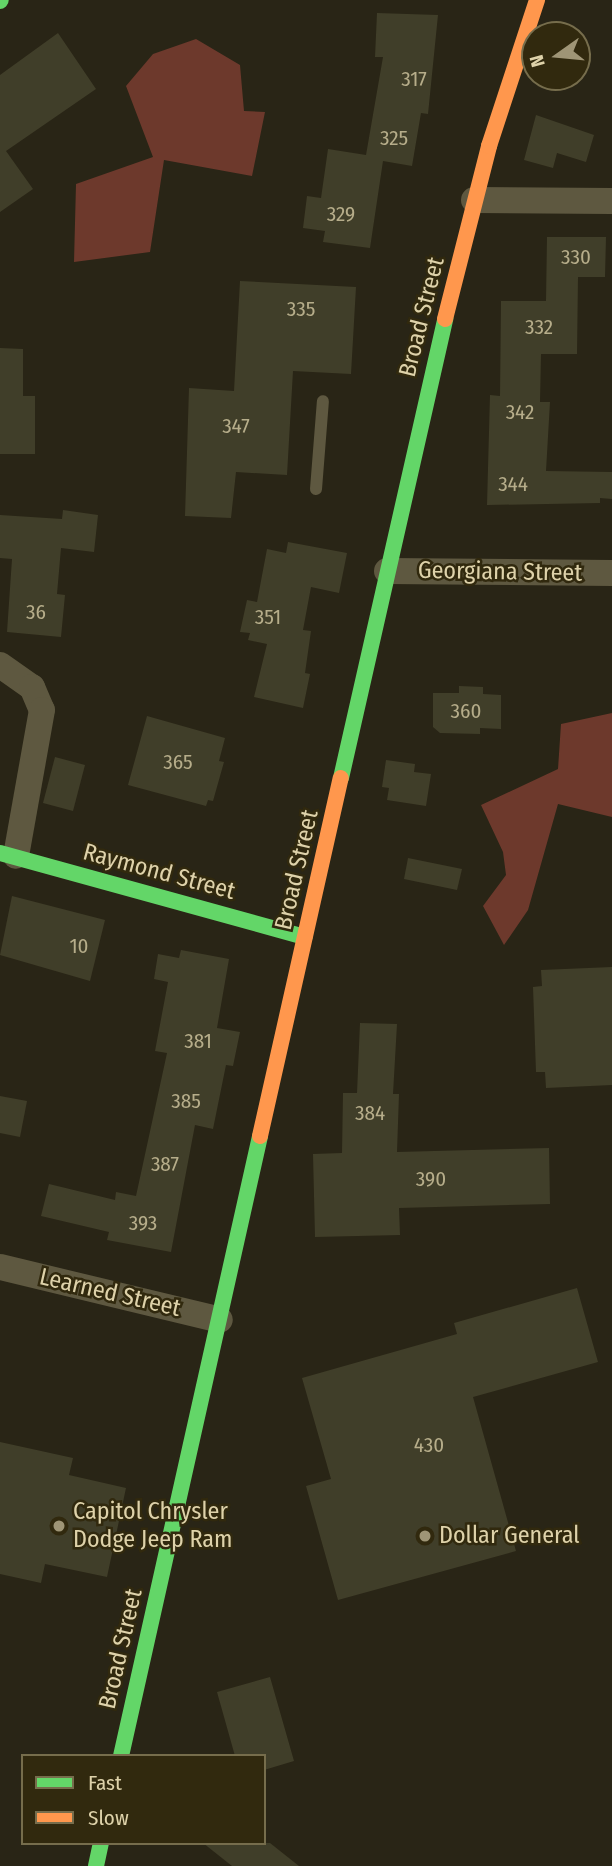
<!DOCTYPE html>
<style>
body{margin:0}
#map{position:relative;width:612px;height:1866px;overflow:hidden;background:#292516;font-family:"Fira Sans Condensed",sans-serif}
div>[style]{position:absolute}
.green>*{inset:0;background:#6d392c}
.building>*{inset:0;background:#403e29}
.lane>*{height:12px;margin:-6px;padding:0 6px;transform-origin:6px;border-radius:6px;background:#5e5840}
.street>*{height:26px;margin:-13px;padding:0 13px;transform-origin:13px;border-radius:13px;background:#5e5840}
.fast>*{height:16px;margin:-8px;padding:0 8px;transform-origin:8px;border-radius:8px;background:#63d668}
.slow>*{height:16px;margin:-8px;padding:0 8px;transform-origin:8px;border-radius:8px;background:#ff974d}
.dots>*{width:19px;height:19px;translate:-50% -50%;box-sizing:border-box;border:4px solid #31290e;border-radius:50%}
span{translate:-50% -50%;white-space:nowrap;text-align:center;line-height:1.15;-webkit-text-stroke:5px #31290e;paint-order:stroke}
.number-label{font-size:21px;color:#b6ad8a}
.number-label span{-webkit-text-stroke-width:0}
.street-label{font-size:24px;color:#ded2aa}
.poi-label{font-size:24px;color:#ded2aa}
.left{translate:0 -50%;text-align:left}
.legend{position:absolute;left:21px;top:1754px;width:245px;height:91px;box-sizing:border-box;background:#31290e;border:2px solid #766d4c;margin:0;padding:9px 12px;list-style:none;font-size:21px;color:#ded2aa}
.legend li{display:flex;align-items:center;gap:14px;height:35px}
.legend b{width:35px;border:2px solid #766d4c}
.north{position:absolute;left:521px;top:21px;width:70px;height:70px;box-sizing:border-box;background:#31290e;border:2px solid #766d4c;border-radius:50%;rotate:255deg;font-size:19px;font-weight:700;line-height:28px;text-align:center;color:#ded2aa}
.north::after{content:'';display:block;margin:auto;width:24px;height:32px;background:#9f9576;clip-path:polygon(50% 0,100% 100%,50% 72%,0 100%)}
</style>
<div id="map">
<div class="green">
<div style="clip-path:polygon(196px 39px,240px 65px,244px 111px,265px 112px,252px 176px,164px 160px,150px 252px,74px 262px,76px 184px,153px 157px,126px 86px,153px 54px)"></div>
<div style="clip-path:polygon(612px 713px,612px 817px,558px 804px,528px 910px,504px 945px,483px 906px,506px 875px,503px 852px,481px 805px,558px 769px,561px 724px)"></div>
</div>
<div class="building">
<div style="clip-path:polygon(377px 13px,438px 15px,428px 114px,421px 113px,412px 166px,383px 161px,370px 248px,323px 242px,325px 231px,303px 228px,307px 196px,321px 198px,328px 149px,366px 155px,383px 57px,375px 57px)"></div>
<div style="clip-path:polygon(58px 33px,96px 89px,6px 151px,33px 189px,0 212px,0 75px)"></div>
<div style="clip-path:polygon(536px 115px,594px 135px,586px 162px,557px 153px,553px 168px,524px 160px)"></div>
<div style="clip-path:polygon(547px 237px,606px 237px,605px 277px,578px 277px,577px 354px,541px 354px,540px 402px,550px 402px,546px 471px,612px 472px,612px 499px,600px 498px,600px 503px,487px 505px,490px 395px,500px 396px,501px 301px,546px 301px)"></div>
<div style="clip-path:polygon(240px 281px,356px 287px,351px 374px,293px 371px,287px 475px,236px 472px,231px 518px,185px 516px,189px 388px,234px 391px)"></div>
<div style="clip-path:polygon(0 348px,23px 349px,23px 396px,35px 396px,35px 454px,0 454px)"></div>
<div style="clip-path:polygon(63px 510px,98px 515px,94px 552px,61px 548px,57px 594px,65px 595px,61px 637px,7px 632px,12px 559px,0 558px,0 515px,62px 519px)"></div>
<div style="clip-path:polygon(288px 542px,347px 553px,339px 593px,311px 587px,303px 630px,311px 631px,305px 673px,310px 674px,303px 708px,254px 697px,267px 644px,248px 640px,250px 633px,240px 632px,247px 600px,257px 602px,267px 549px,286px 553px)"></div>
<div style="clip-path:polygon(459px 686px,483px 687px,483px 694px,501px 695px,501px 729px,480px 728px,480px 734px,440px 733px,433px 727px,433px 693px,459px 693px)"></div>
<div style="clip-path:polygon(147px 716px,225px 738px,219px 761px,224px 762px,213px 801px,208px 800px,206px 806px,128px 785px)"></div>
<div style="clip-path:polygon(55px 757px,85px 765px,73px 811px,43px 803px)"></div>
<div style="clip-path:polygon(386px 760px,415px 764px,414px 772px,431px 774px,426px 806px,387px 800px,389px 788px,382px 787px)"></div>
<div style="clip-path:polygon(408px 858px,462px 869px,457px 890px,404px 879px)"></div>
<div style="clip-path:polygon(12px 896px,105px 920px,90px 981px,0 955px)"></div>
<div style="clip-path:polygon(181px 950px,229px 959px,217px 1028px,240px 1032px,233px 1066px,226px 1065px,213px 1129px,195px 1125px,171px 1252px,107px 1240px,109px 1232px,41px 1216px,49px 1184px,115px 1200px,116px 1192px,136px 1196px,167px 1053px,155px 1051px,168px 982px,154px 979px,158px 954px,179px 958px)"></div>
<div style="clip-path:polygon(612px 967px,612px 1085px,546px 1088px,545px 1072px,536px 1072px,533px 987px,542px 986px,541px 970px)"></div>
<div style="clip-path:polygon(360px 1023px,397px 1024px,393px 1094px,399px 1094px,397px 1152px,549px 1148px,550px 1204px,399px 1208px,400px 1235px,315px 1237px,313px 1154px,342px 1153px,343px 1093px,357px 1093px)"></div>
<div style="clip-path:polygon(0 1096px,27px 1101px,20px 1137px,0 1133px)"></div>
<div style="clip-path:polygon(577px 1288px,598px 1362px,473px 1397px,516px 1551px,338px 1600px,306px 1486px,331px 1479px,302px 1378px,457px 1334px,454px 1323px)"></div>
<div style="clip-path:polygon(0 1442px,73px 1458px,69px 1475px,126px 1488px,107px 1577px,45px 1564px,41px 1583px,0 1574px)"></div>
<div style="clip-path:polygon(270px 1677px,294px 1761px,264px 1770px,264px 1756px,235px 1756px,217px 1692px)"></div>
<div style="clip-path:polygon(203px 1843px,270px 1843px,299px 1866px,232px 1866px)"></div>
</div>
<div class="lane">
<div style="left:316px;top:489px;width:88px;rotate:-85.5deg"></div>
</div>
<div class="street">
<div style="left:474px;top:200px;width:138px;rotate:0.4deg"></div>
<div style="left:387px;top:571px;width:225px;rotate:0.5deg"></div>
<div style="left:0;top:665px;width:39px;rotate:35deg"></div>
<div style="left:32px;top:687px;width:25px;rotate:67deg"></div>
<div style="left:42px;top:710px;width:148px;rotate:100.1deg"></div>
<div style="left:0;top:1267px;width:226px;rotate:13.5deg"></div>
</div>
<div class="fast">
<div style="left:0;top:1px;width:1px;rotate:-45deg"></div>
<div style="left:341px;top:778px;width:471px;rotate:-77.2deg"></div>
<div style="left:0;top:853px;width:316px;rotate:15.4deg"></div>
<div style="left:121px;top:1756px;width:635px;rotate:-77.36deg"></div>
<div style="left:96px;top:1866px;width:24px;rotate:-78deg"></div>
</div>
<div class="slow">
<div style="left:445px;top:319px;width:179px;rotate:-75.7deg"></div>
<div style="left:489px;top:146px;width:154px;rotate:-71.8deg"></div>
<div style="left:260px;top:1136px;width:367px;rotate:-77.3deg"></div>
</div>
<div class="dots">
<div style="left:59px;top:1526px;background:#9f9576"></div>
<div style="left:425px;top:1536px;background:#9f9576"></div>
</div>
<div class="number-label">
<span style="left:414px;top:79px">317</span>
<span style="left:394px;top:138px">325</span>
<span style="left:341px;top:214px">329</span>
<span style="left:576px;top:257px">330</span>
<span style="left:301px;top:309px">335</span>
<span style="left:539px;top:327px">332</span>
<span style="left:520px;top:412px">342</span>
<span style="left:236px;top:426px">347</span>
<span style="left:513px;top:484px">344</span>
<span style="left:36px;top:612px">36</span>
<span style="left:268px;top:617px">351</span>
<span style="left:466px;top:711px">360</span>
<span style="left:178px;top:762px">365</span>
<span style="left:79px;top:946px">10</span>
<span style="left:198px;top:1041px">381</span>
<span style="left:186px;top:1101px">385</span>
<span style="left:370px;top:1113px">384</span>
<span style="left:165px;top:1164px">387</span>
<span style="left:431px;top:1179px">390</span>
<span style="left:143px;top:1223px">393</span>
<span style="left:429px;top:1445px">430</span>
</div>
<div class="street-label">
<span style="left:422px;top:317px;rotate:-76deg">Broad Street</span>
<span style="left:500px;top:572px;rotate:1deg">Georgiana Street</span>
<span style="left:297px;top:870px;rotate:-77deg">Broad Street</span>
<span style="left:159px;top:872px;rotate:15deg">Raymond Street</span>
<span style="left:110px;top:1293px;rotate:13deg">Learned Street</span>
<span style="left:121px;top:1649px;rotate:-77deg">Broad Street</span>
</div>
<div class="poi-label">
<span class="left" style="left:73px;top:1526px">Capitol Chrysler<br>Dodge Jeep Ram</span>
<span class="left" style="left:439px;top:1536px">Dollar General</span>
</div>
<ul class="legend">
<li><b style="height:9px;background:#63d668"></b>Fast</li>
<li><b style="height:9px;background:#ff974d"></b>Slow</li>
</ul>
<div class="north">N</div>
</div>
